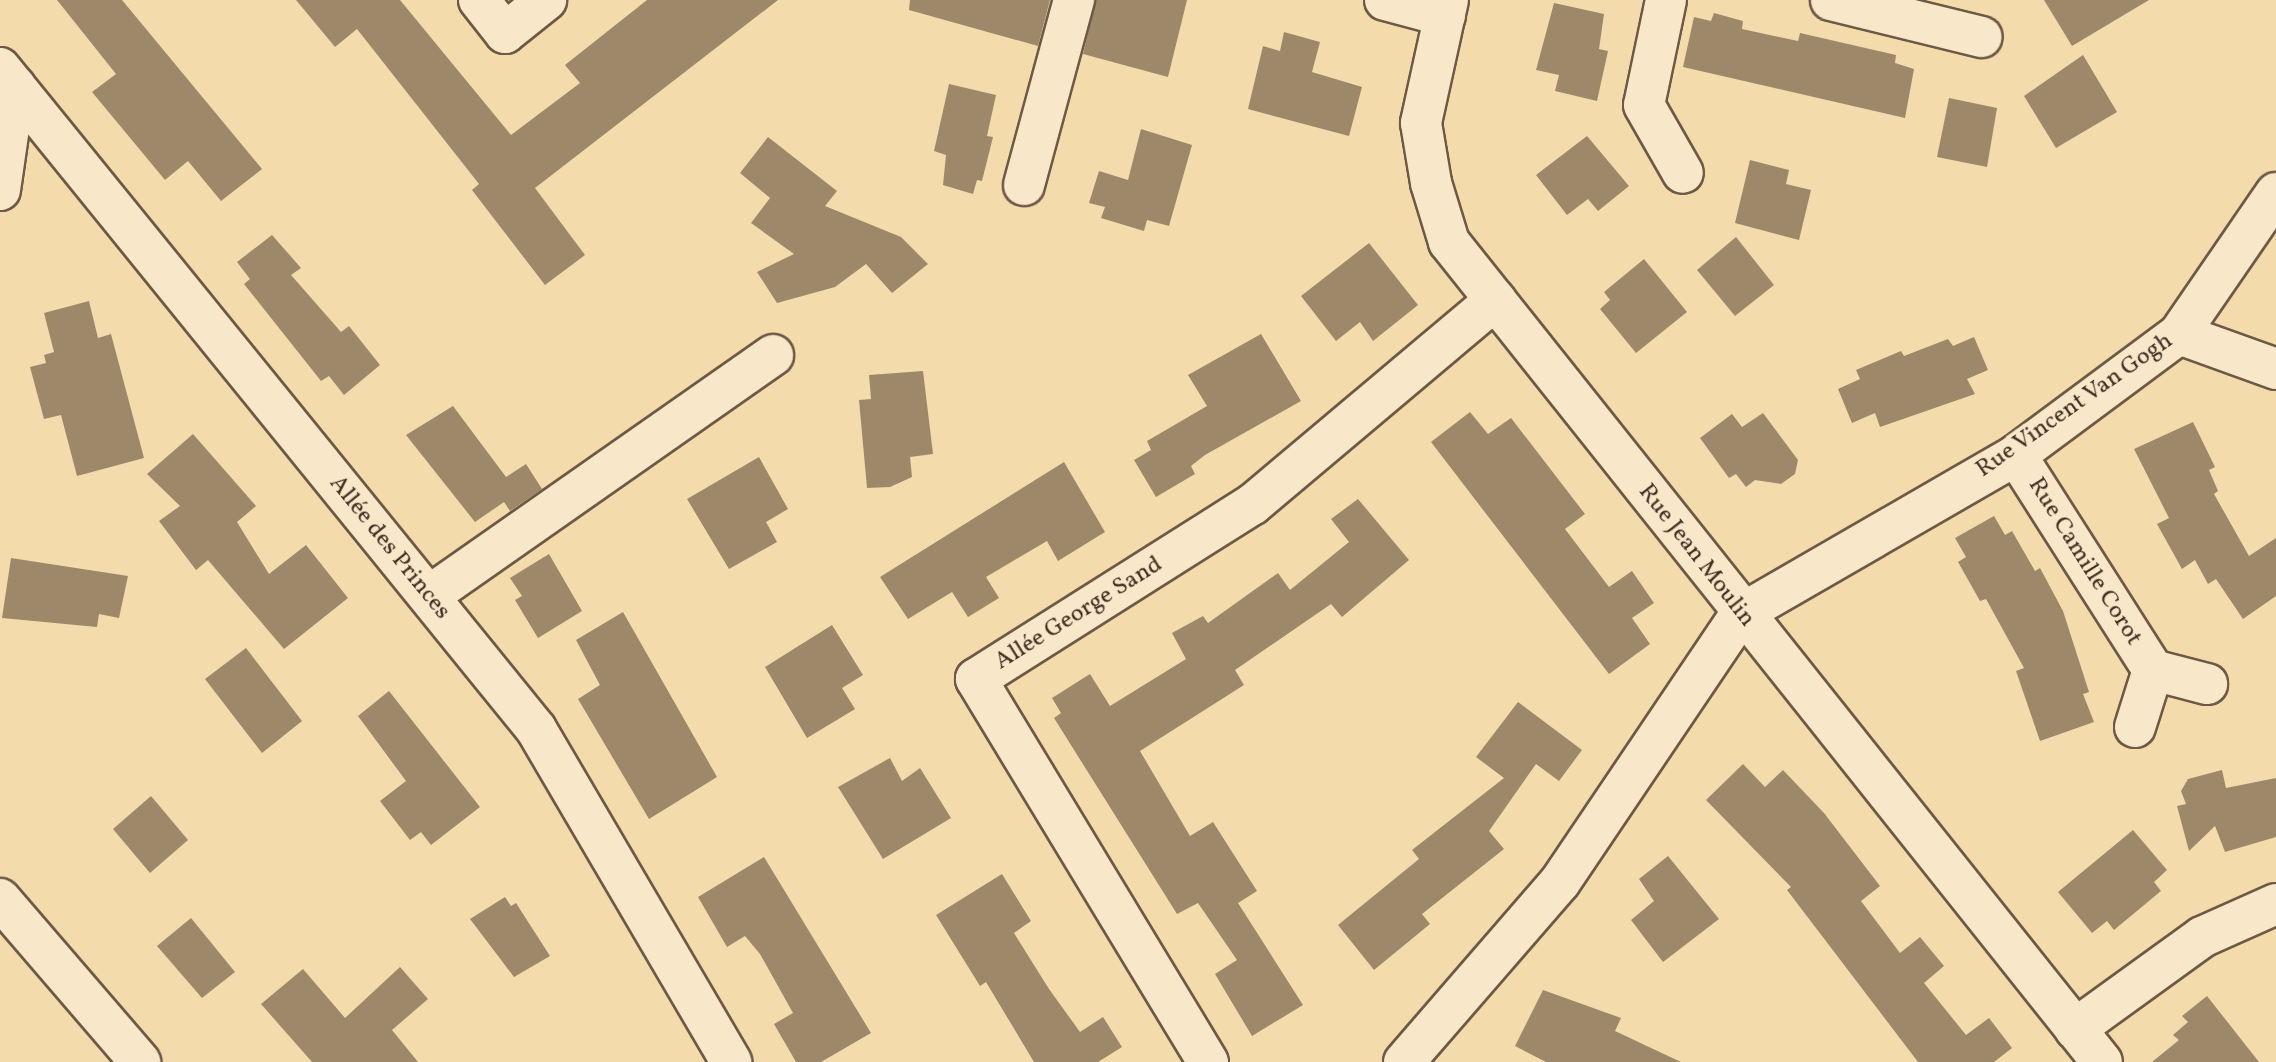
<!DOCTYPE html>
<meta charset="utf-8">
<style>
body{margin:0}
#map{position:relative;width:2276px;height:1062px;overflow:hidden;background:#f4dbac;font-family:Vollkorn,serif}
div>[style]{position:absolute}
.building>*{inset:0;background:#9e886a}
.roads{filter:drop-shadow(2px 0 #6d5945) drop-shadow(-2px 0 #6d5945) drop-shadow(0 2px #6d5945) drop-shadow(0 -2px #6d5945)}
.minor>*{height:40px;margin:-20px;padding:0 20px;transform-origin:20px;border-radius:20px;background:#f8e8c9}
span{translate:-50% -50%;white-space:nowrap;text-align:center;line-height:1.15;-webkit-text-stroke:7px #f8e8c9;paint-order:stroke}
.street-label{font-size:24px;color:#402e23}
</style>
<div id="map">
<div class="building">
<div style="clip-path:polygon(57px 0,122px 0,262px 169px,221px 201px,188px 161px,165px 180px,92px 92px,116px 74px)"></div>
<div style="clip-path:polygon(296px 0,400px 0,511px 135px,580px 83px,565px 65px,647px 0,778px 0,535px 188px,585px 255px,545px 285px,472px 190px,479px 184px,357px 29px,335px 47px)"></div>
<div style="clip-path:polygon(910px 0,1050px 0,1038px 46px,909px 10px)"></div>
<div style="clip-path:polygon(1096px 0,1187px 0,1168px 77px,1083px 54px)"></div>
<div style="clip-path:polygon(2044px 0,2149px 0,2072px 46px)"></div>
<div style="clip-path:polygon(1554px 3px,1604px 14px,1599px 49px,1608px 51px,1597px 101px,1555px 91px,1559px 75px,1536px 70px)"></div>
<div style="clip-path:polygon(1714px 13px,1743px 21px,1742px 29px,1798px 41px,1800px 33px,1896px 55px,1895px 63px,1914px 69px,1905px 118px,1683px 67px,1694px 17px,1711px 21px)"></div>
<div style="clip-path:polygon(1284px 32px,1320px 42px,1312px 72px,1362px 87px,1349px 136px,1248px 109px,1263px 46px,1280px 51px)"></div>
<div style="clip-path:polygon(2083px 55px,2117px 112px,2056px 148px,2024px 96px)"></div>
<div style="clip-path:polygon(949px 84px,996px 95px,987px 136px,993px 137px,982px 181px,977px 180px,973px 194px,943px 185px,946px 155px,934px 151px)"></div>
<div style="clip-path:polygon(1949px 98px,1997px 108px,1987px 167px,1937px 157px)"></div>
<div style="clip-path:polygon(1141px 129px,1192px 145px,1169px 226px,1147px 220px,1144px 231px,1101px 218px,1105px 207px,1089px 203px,1099px 171px,1128px 180px)"></div>
<div style="clip-path:polygon(1587px 136px,1629px 186px,1598px 211px,1588px 199px,1567px 215px,1536px 175px)"></div>
<div style="clip-path:polygon(768px 137px,837px 191px,825px 206px,901px 237px,928px 264px,892px 293px,866px 264px,835px 287px,777px 303px,757px 272px,794px 254px,751px 223px,770px 198px,740px 173px)"></div>
<div style="clip-path:polygon(1750px 160px,1789px 170px,1786px 184px,1811px 190px,1799px 240px,1735px 223px)"></div>
<div style="clip-path:polygon(272px 235px,301px 268px,291px 275px,341px 332px,349px 326px,380px 365px,344px 395px,329px 376px,321px 381px,244px 284px,250px 279px,237px 262px)"></div>
<div style="clip-path:polygon(1736px 237px,1774px 285px,1735px 316px,1697px 270px)"></div>
<div style="clip-path:polygon(1369px 243px,1418px 305px,1373px 341px,1360px 322px,1336px 341px,1301px 296px)"></div>
<div style="clip-path:polygon(1644px 259px,1687px 312px,1636px 353px,1600px 309px,1610px 300px,1604px 292px)"></div>
<div style="clip-path:polygon(89px 301px,98px 338px,111px 334px,144px 458px,77px 476px,61px 415px,44px 419px,30px 367px,46px 363px,44px 355px,54px 352px,44px 313px)"></div>
<div style="clip-path:polygon(1261px 334px,1301px 401px,1205px 455px,1191px 466px,1195px 474px,1156px 497px,1134px 460px,1151px 450px,1147px 441px,1207px 406px,1188px 375px)"></div>
<div style="clip-path:polygon(1974px 337px,1988px 370px,1967px 379px,1975px 394px,1880px 427px,1875px 413px,1852px 423px,1838px 389px,1860px 379px,1856px 370px,1901px 351px,1904px 356px,1948px 339px,1953px 346px)"></div>
<div style="clip-path:polygon(923px 371px,933px 454px,910px 457px,912px 477px,890px 487px,867px 488px,859px 400px,871px 399px,869px 375px)"></div>
<div style="clip-path:polygon(453px 406px,506px 477px,526px 464px,542px 489px,510px 511px,504px 502px,475px 522px,406px 435px)"></div>
<div style="clip-path:polygon(1470px 412px,1488px 434px,1511px 418px,1585px 514px,1565px 529px,1609px 587px,1632px 571px,1654px 603px,1632px 618px,1650px 644px,1609px 674px,1431px 442px)"></div>
<div style="clip-path:polygon(1763px 413px,1798px 460px,1795px 474px,1781px 484px,1755px 480px,1746px 487px,1736px 474px,1729px 478px,1700px 438px,1732px 414px,1742px 427px)"></div>
<div style="clip-path:polygon(2193px 422px,2215px 467px,2209px 470px,2218px 491px,2214px 494px,2249px 556px,2276px 538px,2276px 596px,2243px 619px,2216px 579px,2208px 584px,2195px 560px,2182px 569px,2157px 524px,2169px 518px,2134px 449px)"></div>
<div style="clip-path:polygon(193px 434px,256px 506px,237px 522px,269px 574px,306px 545px,348px 598px,284px 649px,208px 560px,196px 570px,159px 521px,180px 506px,147px 474px)"></div>
<div style="clip-path:polygon(759px 457px,788px 509px,766px 522px,777px 542px,729px 569px,687px 499px)"></div>
<div style="clip-path:polygon(1064px 462px,1105px 532px,1058px 561px,1047px 541px,986px 577px,999px 598px,968px 617px,952px 592px,908px 619px,880px 577px)"></div>
<div style="clip-path:polygon(1358px 499px,1409px 560px,1342px 617px,1331px 604px,1235px 670px,1244px 685px,1140px 751px,1190px 836px,1213px 822px,1257px 891px,1238px 903px,1303px 1005px,1252px 1036px,1215px 974px,1237px 960px,1198px 903px,1177px 914px,1054px 718px,1061px 713px,1052px 698px,1090px 674px,1110px 706px,1186px 659px,1172px 633px,1203px 616px,1208px 623px,1278px 573px,1290px 590px,1349px 542px,1331px 519px)"></div>
<div style="clip-path:polygon(1994px 516px,2005px 535px,2012px 531px,2035px 571px,2040px 568px,2063px 611px,2089px 692px,2083px 694px,2094px 722px,2040px 741px,2016px 671px,2024px 668px,1986px 599px,1980px 601px,1958px 562px,1966px 557px,1955px 538px)"></div>
<div style="clip-path:polygon(549px 554px,582px 611px,538px 638px,515px 600px,522px 596px,510px 578px)"></div>
<div style="clip-path:polygon(11px 558px,128px 576px,119px 618px,99px 614px,97px 627px,2px 618px)"></div>
<div style="clip-path:polygon(623px 612px,717px 777px,649px 819px,578px 699px,600px 685px,576px 640px)"></div>
<div style="clip-path:polygon(832px 625px,863px 675px,842px 688px,855px 709px,807px 738px,765px 667px)"></div>
<div style="clip-path:polygon(246px 648px,302px 721px,262px 753px,205px 679px)"></div>
<div style="clip-path:polygon(389px 691px,480px 807px,431px 845px,421px 832px,410px 840px,380px 801px,406px 781px,358px 716px)"></div>
<div style="clip-path:polygon(1518px 702px,1582px 750px,1559px 781px,1536px 764px,1489px 831px,1504px 849px,1422px 914px,1430px 924px,1374px 970px,1338px 925px,1419px 859px,1412px 850px,1504px 778px,1476px 757px)"></div>
<div style="clip-path:polygon(890px 758px,902px 781px,920px 768px,951px 818px,883px 859px,838px 787px)"></div>
<div style="clip-path:polygon(1743px 764px,1765px 787px,1783px 770px,1824px 813px,1880px 886px,1861px 901px,1900px 953px,1920px 937px,1944px 966px,1924px 983px,1966px 1035px,1989px 1018px,2012px 1048px,1994px 1062px,1918px 1062px,1787px 890px,1791px 887px,1706px 800px)"></div>
<div style="clip-path:polygon(2222px 770px,2226px 788px,2276px 778px,2276px 837px,2225px 852px,2215px 826px,2189px 851px,2177px 806px,2186px 804px,2181px 791px,2188px 779px)"></div>
<div style="clip-path:polygon(151px 796px,188px 840px,150px 873px,113px 829px)"></div>
<div style="clip-path:polygon(2133px 830px,2167px 870px,2154px 882px,2161px 891px,2114px 930px,2107px 921px,2092px 933px,2058px 892px)"></div>
<div style="clip-path:polygon(1668px 856px,1719px 919px,1663px 962px,1631px 920px,1654px 901px,1639px 879px)"></div>
<div style="clip-path:polygon(764px 857px,871px 1033px,821px 1062px,796px 1062px,774px 1024px,793px 1013px,760px 954px,745px 936px,727px 947px,698px 897px)"></div>
<div style="clip-path:polygon(1002px 874px,1031px 921px,1014px 933px,1049px 989px,1080px 1032px,1103px 1017px,1122px 1047px,1098px 1062px,1034px 1062px,986px 982px,980px 986px,936px 915px)"></div>
<div style="clip-path:polygon(505px 897px,511px 906px,516px 903px,550px 956px,514px 977px,470px 919px)"></div>
<div style="clip-path:polygon(191px 918px,235px 972px,202px 998px,157px 946px)"></div>
<div style="clip-path:polygon(400px 967px,428px 999px,392px 1030px,418px 1062px,312px 1062px,261px 1004px,303px 969px,345px 1018px)"></div>
<div style="clip-path:polygon(1543px 990px,1621px 1018px,1615px 1031px,1681px 1062px,1546px 1062px,1515px 1046px)"></div>
<div style="clip-path:polygon(2207px 996px,2259px 1062px,2152px 1062px,2179px 1040px,2173px 1035px,2188px 1022px,2182px 1016px)"></div>
</div>
<div class="roads">
<div class="minor">
<div style="left:479px;top:0;width:42px;rotate:51.8deg"></div>
<div style="left:505px;top:33px;width:53px;rotate:-38.8deg"></div>
<div style="left:1385px;top:0;width:62px;rotate:14.9deg"></div>
<div style="left:1448px;top:0;width:126px;rotate:102.4deg"></div>
<div style="left:1421px;top:123px;width:61px;rotate:80.5deg"></div>
<div style="left:1431px;top:183px;width:62px;rotate:73deg"></div>
<div style="left:1449px;top:242px;width:1048px;rotate:51.47deg"></div>
<div style="left:1666px;top:0;width:107px;rotate:101.8deg"></div>
<div style="left:1644px;top:105px;width:78px;rotate:60.2deg"></div>
<div style="left:1831px;top:0;width:155px;rotate:13.8deg"></div>
<div style="left:0;top:68px;width:851px;rotate:50.96deg"></div>
<div style="left:536px;top:729px;width:386px;rotate:59.6deg"></div>
<div style="left:1024px;top:185px;width:192px;rotate:-74.9deg"></div>
<div style="left:0;top:190px;width:105px;rotate:-81.8deg"></div>
<div style="left:2179px;top:334px;width:103px;rotate:19.8deg"></div>
<div style="left:2016px;top:455px;width:255px;rotate:57.5deg"></div>
<div style="left:2153px;top:670px;width:56px;rotate:14.5deg"></div>
<div style="left:429px;top:596px;width:420px;rotate:-35deg"></div>
<div style="left:2135px;top:727px;width:60px;rotate:-72.5deg"></div>
<div style="left:0;top:899px;width:215px;rotate:49.3deg"></div>
<div style="left:2075px;top:1029px;width:157px;rotate:-35.9deg"></div>
<div style="left:2202px;top:937px;width:81px;rotate:-24deg"></div>
<div style="left:1208px;top:1062px;width:448px;rotate:-121.2deg"></div>
<div style="left:976px;top:679px;width:328px;rotate:-32.3deg"></div>
<div style="left:1253px;top:504px;width:317px;rotate:-40.1deg"></div>
<div style="left:1404px;top:1062px;width:238px;rotate:-49.1deg"></div>
<div style="left:1560px;top:882px;width:323px;rotate:-56deg"></div>
<div style="left:1741px;top:614px;width:318px;rotate:-30deg"></div>
<div style="left:2016px;top:455px;width:203px;rotate:-36.6deg"></div>
<div style="left:2179px;top:334px;width:171px;rotate:-55.5deg"></div>
</div>
</div>
<div class="street-label">
<span style="left:2075px;top:406px;rotate:-35deg">Rue Vincent Van Gogh</span>
<span style="left:389px;top:548px;rotate:51deg">Allée des Princes</span>
<span style="left:1696px;top:556px;rotate:52deg">Rue Jean Moulin</span>
<span style="left:2084px;top:562px;rotate:58deg">Rue Camille Corot</span>
<span style="left:1079px;top:614px;rotate:-32deg">Allée George Sand</span>
</div>
</div>
